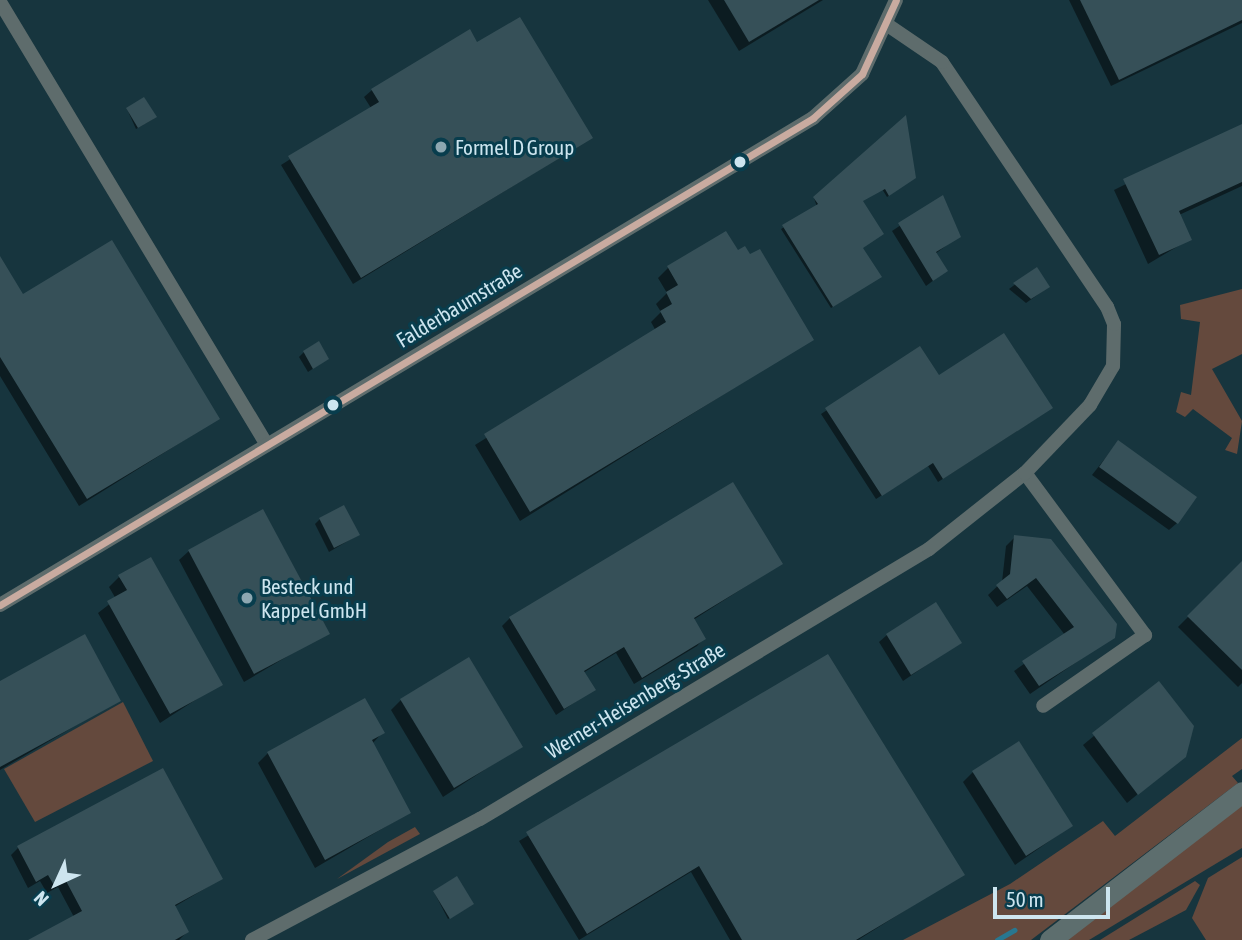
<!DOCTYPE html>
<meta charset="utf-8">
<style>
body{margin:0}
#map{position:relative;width:1242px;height:940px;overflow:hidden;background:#17353e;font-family:"Asap Condensed",sans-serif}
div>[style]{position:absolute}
.green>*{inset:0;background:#64493d}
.shadow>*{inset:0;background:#0007}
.stream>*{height:4.5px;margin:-2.25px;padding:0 2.25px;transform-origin:2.25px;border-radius:2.25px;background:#287790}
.building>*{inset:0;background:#365058}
.minor>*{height:14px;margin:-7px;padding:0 7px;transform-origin:7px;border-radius:7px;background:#5e6c6c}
.secondary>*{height:21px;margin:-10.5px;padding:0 10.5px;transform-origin:10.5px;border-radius:10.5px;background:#5d6e6e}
.bus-1>*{height:7px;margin:-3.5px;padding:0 3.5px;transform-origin:3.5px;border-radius:3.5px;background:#c9aba0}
.dots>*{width:19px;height:19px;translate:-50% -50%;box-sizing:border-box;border:4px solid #083d4d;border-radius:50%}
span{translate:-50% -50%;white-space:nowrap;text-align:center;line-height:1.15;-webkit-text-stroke:6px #083d4d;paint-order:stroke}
.poi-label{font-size:21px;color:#cde5ef}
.left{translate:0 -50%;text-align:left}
.street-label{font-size:21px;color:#cde5ef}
.north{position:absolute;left:21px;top:849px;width:70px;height:70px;-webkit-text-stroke:5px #083d4d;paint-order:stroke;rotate:225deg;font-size:19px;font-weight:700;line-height:28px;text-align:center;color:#cde5ef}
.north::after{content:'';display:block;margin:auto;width:24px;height:32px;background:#cde5ef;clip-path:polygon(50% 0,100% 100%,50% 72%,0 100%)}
.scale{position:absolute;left:993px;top:887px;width:117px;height:32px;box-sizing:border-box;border:4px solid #cde5ef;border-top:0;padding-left:9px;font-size:21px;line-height:24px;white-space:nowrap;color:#cde5ef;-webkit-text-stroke:5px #083d4d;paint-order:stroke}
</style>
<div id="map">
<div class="green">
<div style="clip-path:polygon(1242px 289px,1242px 354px,1212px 369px,1242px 421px,1237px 454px,1225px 450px,1232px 438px,1193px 409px,1185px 417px,1176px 412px,1181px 392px,1191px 395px,1200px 322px,1181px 319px,1180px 305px)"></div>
<div style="clip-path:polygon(123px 702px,153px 761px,35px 822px,4px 769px)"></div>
<div style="clip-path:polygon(1242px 738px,1242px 769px,1232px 776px,1238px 783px,1031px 940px,903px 940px,1010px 884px,1103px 821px,1115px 836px)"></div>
<div style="clip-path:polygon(1242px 805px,1242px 848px,1089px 940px,1067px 940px)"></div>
<div style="clip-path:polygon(415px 827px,420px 834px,337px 879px,388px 842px)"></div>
<div style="clip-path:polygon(1242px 857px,1242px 940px,1206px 940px,1192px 918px,1208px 878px)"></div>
<div style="clip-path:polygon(1195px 881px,1200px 885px,1186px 910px,1129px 940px,1100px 940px)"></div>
</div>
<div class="shadow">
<div style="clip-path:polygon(708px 0,823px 0,739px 51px)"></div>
<div style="clip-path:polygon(1069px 0,1242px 0,1242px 23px,1111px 86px)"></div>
<div style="clip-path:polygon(477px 45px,591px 138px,353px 284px,281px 165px,371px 108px,364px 97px,372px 90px)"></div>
<div style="clip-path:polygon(127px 109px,153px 119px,136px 129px)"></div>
<div style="clip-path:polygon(1242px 126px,1242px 186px,1179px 215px,1190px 239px,1148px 264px,1114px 190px)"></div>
<div style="clip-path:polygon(912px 179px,887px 197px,882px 189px,862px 201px,861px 249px,877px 278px,831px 308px,781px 229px,817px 207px,814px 198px)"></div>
<div style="clip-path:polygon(943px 197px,959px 236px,935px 254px,946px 271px,926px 286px,892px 231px)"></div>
<div style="clip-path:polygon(737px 252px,811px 340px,520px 521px,475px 445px,656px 331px,651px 322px,661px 312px,656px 304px,667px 293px,658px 278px,668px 268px)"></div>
<div style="clip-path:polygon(0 260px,22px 296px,218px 419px,79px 506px,0 376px)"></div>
<div style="clip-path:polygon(1036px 269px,1043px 291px,1026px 303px,1009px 289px)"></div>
<div style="clip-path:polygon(919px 349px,938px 378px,1046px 412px,938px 482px,928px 466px,876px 499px,821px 414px)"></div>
<div style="clip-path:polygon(304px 352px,327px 359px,308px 372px,299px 357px)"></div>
<div style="clip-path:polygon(1118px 442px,1177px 523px,1169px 530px,1092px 475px)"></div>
<div style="clip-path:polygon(320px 519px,358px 535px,329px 552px,315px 524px)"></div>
<div style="clip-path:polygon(1015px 537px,1113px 637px,1030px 694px,1014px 671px,1065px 635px,1027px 586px,997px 607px,988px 595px,1002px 582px,1006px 546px)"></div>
<div style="clip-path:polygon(189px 551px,327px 633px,244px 682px,179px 560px)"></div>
<div style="clip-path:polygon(1242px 563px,1242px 683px,1238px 687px,1178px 627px)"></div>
<div style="clip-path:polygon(781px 564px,693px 620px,704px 638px,697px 646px,634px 684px,616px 653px,583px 673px,593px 690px,556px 715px,502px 626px,510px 618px)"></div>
<div style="clip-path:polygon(119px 577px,220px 684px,160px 723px,98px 613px,116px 599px,109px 587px)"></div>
<div style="clip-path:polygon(887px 635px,959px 643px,903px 681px,879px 642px)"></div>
<div style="clip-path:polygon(827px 656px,963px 874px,858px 940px,730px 940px,691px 872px,579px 940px,519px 841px)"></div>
<div style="clip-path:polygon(0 683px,119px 700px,0 770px)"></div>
<div style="clip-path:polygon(1158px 683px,1184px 756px,1127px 803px,1083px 745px)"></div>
<div style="clip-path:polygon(401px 700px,521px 746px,443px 797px,391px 710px)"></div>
<div style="clip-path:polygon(382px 733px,372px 744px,409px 813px,315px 868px,258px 763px,268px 753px)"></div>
<div style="clip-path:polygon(973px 772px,1071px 826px,1015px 865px,963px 782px)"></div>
<div style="clip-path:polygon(18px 848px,221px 879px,174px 907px,187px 932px,179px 940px,32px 940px,74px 917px,58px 887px,47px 893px,40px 881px,28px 888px,11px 855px)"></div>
<div style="clip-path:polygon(434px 892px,470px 906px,448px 919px)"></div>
</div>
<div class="stream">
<div style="left:997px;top:940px;width:20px;rotate:-30deg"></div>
</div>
<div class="building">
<div style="clip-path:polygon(724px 0,819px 0,749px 42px)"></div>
<div style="clip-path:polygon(1080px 0,1242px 0,1242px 20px,1119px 80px)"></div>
<div style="clip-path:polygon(520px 17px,593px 138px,361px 278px,288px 156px,379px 102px,371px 89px,470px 29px,477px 42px)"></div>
<div style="clip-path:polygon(144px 97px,157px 117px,138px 128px,126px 108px)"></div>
<div style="clip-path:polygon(906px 115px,916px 178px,889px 196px,885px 189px,863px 201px,884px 234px,863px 248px,882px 277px,833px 307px,782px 225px,818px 204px,813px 197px)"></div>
<div style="clip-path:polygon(1242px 124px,1242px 182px,1179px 211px,1192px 240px,1159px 255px,1123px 179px)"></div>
<div style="clip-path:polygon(943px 195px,961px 237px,936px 252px,948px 271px,933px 281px,898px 223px)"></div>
<div style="clip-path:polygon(726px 231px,738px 250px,745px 246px,750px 254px,760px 249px,814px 340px,530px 512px,484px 434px,666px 322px,660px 311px,672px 304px,666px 292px,678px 285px,667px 266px)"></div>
<div style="clip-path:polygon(112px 240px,220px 419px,87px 499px,0 357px,0 256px,23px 294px)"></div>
<div style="clip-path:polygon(1037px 267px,1050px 287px,1031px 299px,1013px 283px)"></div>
<div style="clip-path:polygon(1004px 333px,1053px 408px,943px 479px,933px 463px,882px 496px,825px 408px,920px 346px,939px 375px)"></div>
<div style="clip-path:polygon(319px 341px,329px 359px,313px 369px,303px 351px)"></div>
<div style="clip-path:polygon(1118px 440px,1197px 497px,1178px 524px,1099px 467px)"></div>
<div style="clip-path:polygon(733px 482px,783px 564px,694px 618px,706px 639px,642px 678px,624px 647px,584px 671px,596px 690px,564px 709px,509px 617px)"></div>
<div style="clip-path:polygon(344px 505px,360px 535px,334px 548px,319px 518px)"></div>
<div style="clip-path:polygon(263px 509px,330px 634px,254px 674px,188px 550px)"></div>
<div style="clip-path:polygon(1014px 535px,1051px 539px,1117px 624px,1115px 638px,1039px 686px,1022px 661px,1074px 627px,1036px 578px,1007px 599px,996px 585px,1010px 574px)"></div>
<div style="clip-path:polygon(151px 557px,223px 685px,170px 714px,107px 601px,127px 590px,118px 575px)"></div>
<div style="clip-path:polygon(1242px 561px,1242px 670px,1187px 616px)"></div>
<div style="clip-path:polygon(936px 602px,962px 643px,911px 675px,886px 634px)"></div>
<div style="clip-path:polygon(85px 634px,121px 701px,0 767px,0 681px)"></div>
<div style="clip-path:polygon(828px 654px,965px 875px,856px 940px,742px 940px,699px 866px,587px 934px,526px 832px)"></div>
<div style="clip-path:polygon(469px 657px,523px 747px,454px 788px,400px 699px)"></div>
<div style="clip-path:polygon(1159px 681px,1194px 726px,1186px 757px,1138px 795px,1092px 733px)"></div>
<div style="clip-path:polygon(365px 698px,385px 733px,372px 740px,411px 813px,325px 860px,267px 752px)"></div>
<div style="clip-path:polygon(1019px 741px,1073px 826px,1026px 856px,972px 771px)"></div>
<div style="clip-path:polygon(163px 768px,223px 879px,175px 905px,189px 932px,175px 940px,28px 940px,82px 911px,66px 881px,55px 887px,48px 875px,36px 882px,17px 846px)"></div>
<div style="clip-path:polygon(457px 876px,474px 904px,450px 919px,433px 891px)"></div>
</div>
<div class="minor">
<div style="left:0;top:2px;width:517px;rotate:58.92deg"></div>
<div style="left:1025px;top:473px;width:202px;rotate:53.5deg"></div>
<div style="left:1145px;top:635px;width:124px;rotate:145.2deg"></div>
<div style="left:0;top:605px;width:948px;rotate:-30.92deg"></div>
<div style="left:813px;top:118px;width:66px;rotate:-41.9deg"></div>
<div style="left:862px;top:74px;width:81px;rotate:-65.3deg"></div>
<div style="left:252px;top:940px;width:258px;rotate:-28deg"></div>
<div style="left:480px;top:819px;width:524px;rotate:-31.02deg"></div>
<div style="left:929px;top:549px;width:122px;rotate:-38.4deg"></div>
<div style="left:1025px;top:473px;width:94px;rotate:-46.3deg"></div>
<div style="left:1090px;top:405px;width:45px;rotate:-59.5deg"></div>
<div style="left:1113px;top:366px;width:42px;rotate:-88.6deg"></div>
<div style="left:1114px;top:324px;width:18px;rotate:-112deg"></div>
<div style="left:1107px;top:307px;width:295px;rotate:-124deg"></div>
<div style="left:942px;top:62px;width:64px;rotate:-145.8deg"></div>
</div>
<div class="secondary">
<div style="left:1050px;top:940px;width:242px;rotate:-37.6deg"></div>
</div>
<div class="bus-1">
<div style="left:0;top:605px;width:948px;rotate:-30.92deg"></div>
<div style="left:813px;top:118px;width:66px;rotate:-41.9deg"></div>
<div style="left:862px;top:74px;width:81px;rotate:-65.3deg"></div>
</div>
<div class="dots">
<div style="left:441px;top:147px;background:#8da7b1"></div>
<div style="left:740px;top:162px;background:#cde5ef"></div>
<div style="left:333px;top:405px;background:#cde5ef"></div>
<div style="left:247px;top:598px;background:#8da7b1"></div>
</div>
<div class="poi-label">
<span class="left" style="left:455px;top:147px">Formel D Group</span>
<span class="left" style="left:261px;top:598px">Besteck und<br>Kappel GmbH</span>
</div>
<div class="street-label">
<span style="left:459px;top:305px;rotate:-31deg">Falderbaumstraße</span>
<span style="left:635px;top:700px;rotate:-31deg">Werner-Heisenberg-Straße</span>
</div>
<div class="north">N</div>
<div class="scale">50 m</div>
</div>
